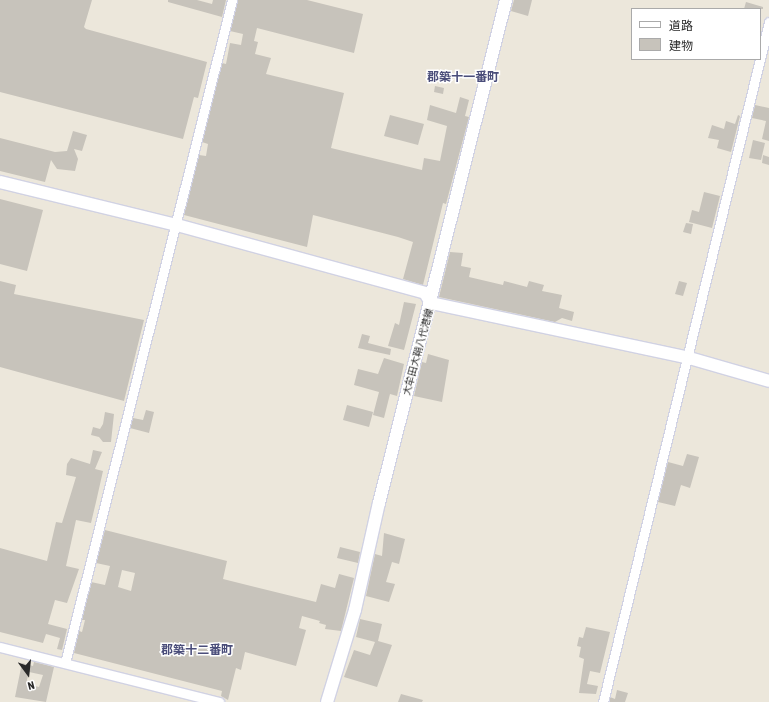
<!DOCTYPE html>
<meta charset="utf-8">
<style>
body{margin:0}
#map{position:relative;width:769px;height:702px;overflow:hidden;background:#ece7db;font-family:"Asap Condensed","Noto Sans JP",sans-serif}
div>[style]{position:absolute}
.building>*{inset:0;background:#c7c3bb}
.roads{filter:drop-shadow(1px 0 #d1d2e3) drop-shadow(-1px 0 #d1d2e3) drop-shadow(0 1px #d1d2e3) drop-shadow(0 -1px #d1d2e3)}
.street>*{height:9px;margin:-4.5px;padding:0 4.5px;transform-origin:4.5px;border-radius:4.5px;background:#fff}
.secondary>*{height:12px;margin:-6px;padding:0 6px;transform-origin:6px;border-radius:6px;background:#fff}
span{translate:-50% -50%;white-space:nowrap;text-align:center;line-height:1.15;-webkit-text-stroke:3px #fff;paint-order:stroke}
.street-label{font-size:10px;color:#2a2a2a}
.quarter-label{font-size:12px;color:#4a4d7a;font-weight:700}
.legend{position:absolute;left:631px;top:8px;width:130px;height:52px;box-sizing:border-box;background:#fff;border:1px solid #aaa;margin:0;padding:5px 7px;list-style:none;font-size:12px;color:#2a2a2a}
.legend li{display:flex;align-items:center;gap:8px;height:20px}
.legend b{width:20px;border:1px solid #aaa}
.north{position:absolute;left:8px;top:654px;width:40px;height:40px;-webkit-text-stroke:3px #fff;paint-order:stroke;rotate:165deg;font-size:11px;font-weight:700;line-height:16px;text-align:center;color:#2a2a2a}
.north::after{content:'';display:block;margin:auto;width:14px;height:18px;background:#2a2a2a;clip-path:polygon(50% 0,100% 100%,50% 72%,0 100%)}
</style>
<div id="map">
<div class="building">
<div style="clip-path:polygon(0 0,92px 0,84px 27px,86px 29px,207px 62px,198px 98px,194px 97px,183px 139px,0 92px)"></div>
<div style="clip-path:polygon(168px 0,197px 0,212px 4px,213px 0,226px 0,222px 17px,168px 2px)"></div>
<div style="clip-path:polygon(238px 0,307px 0,363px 14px,354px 53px,257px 28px,254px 41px,258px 42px,255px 54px,271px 58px,266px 74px,344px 93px,331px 148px,422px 170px,424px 158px,440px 161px,447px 126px,427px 120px,430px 105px,456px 113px,460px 97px,469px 100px,465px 116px,469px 117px,446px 204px,443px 203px,423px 285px,403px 279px,413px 242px,398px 237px,313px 215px,307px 247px,184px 215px,199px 155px,206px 156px,208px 144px,202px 142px,222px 63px,226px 64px,230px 43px,241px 45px,243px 34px,230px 31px)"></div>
<div style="clip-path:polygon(514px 0,532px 0,528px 16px,511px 11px)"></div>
<div style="clip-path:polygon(746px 2px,763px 7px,763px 9px,744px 9px)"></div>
<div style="clip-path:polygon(435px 86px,444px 88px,443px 94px,434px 92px)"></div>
<div style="clip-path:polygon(755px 105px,769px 108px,769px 141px,762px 139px,766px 121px,752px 118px)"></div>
<div style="clip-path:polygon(390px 115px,424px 124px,418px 145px,384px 136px)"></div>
<div style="clip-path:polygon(738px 115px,740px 116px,731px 152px,717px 148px,719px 140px,708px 138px,712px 125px,724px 129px,726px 121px,735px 124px)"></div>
<div style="clip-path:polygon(73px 131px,87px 135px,82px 151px,74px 149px,78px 159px,75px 171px,57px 169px,51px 160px,45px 182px,0 171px,0 138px,55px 152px,67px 151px)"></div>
<div style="clip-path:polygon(753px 140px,765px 143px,761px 160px,749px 158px)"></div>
<div style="clip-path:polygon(763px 155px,769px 157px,769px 165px,762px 163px)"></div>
<div style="clip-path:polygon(704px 192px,720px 196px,712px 228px,689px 222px,692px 210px,699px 212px)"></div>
<div style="clip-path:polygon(0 199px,43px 210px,27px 271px,0 264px)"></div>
<div style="clip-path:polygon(686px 223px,693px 224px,691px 234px,683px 232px)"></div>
<div style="clip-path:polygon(450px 252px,463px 253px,461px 266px,471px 268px,469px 277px,503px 285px,504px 281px,527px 287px,529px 281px,544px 285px,542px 291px,562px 295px,559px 308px,574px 312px,572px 321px,562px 318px,555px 322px,439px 297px)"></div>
<div style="clip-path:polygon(0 281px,16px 285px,14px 294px,144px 320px,124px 401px,0 367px)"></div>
<div style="clip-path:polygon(679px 281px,687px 283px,683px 296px,675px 294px)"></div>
<div style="clip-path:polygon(404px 302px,416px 304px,404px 350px,388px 346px,395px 323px,399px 325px)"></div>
<div style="clip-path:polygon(362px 334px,370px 336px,368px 343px,391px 349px,390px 355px,358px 348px)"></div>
<div style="clip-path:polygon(428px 354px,449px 360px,442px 402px,414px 396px,422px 362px,426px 363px)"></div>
<div style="clip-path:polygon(384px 358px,404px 364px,397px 396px,390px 394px,384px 418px,373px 415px,379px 392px,354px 385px,358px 369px,378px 374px)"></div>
<div style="clip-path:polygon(347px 405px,373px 412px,369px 427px,343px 420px)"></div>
<div style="clip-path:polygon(146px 410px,154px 412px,149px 433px,130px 428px,133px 418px,143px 420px)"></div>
<div style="clip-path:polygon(105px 412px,114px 414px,111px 442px,103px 442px,99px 437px,91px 435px,93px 427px,100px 429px,103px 424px)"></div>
<div style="clip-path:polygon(93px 450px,102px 452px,95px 469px,103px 471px,96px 502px,91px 523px,76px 520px,66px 566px,79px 569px,67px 603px,55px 600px,48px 624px,67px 629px,62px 650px,57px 649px,60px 638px,46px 634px,43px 643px,0 632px,0 548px,47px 561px,56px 522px,62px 523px,76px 477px,66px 475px,67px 464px,71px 458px,90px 464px)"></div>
<div style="clip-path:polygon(687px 454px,699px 457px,690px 488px,681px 485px,675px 506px,658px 502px,668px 462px,683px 466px)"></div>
<div style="clip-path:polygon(evenodd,105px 530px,227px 561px,223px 579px,316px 602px,321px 584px,335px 588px,339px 574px,354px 578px,341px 631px,325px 629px,326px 625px,319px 623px,320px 621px,302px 616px,299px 628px,306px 630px,296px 666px,245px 652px,241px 670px,236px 668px,228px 700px,221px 696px,222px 691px,74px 653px,79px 631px,82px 632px,85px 620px,82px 620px,91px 582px,105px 585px,110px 566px,96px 563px,105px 530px,122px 570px,135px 573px,131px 591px,118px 587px,122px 570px)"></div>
<div style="clip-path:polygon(384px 533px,405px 539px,399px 564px,392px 562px,386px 582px,395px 584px,389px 602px,366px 596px,375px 554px,382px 556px)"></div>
<div style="clip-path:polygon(340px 547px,360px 552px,358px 563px,337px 558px)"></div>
<div style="clip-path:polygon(360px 619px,382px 624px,378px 641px,392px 645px,377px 687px,344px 677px,354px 650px,370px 655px,375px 642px,356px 637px)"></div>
<div style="clip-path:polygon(586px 627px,610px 632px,600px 673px,590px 671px,587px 684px,598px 686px,596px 694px,579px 693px,584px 659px,579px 657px,581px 647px,577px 646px,579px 637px,583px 638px)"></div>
<div style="clip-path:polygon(evenodd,34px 662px,54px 667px,46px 702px,15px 697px,22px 663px,33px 666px,34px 662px,29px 672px,43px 675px,39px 687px,26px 684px,29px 672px)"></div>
<div style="clip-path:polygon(617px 690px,628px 693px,625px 702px,609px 702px,610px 697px,615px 699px)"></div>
<div style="clip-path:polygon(401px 694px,423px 700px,422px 702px,398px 702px)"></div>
</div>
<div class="roads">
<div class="street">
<div style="left:0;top:647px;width:226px;rotate:14.1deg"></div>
<div style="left:65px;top:663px;width:684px;rotate:-75.86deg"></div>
<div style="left:603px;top:702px;width:700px;rotate:-76.28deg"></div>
</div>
<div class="secondary">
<div style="left:0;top:182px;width:182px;rotate:13.7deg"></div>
<div style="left:177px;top:225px;width:257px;rotate:15.3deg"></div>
<div style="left:425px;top:293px;width:12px;rotate:59deg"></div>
<div style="left:431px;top:303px;width:264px;rotate:12deg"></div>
<div style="left:689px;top:358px;width:83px;rotate:16deg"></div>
<div style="left:327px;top:702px;width:96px;rotate:-73.1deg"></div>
<div style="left:355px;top:610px;width:110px;rotate:-77.4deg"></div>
<div style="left:379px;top:503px;width:519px;rotate:-75.83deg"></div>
</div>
</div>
<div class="street-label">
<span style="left:418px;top:352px;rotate:-75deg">大牟田大鞘八代港線</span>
</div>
<div class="quarter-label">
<span style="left:463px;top:78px">郡築十一番町</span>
<span style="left:197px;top:651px">郡築十二番町</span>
</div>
<ul class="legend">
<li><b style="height:5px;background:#fff"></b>道路</li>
<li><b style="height:11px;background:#c7c3bb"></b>建物</li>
</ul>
<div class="north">N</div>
</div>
